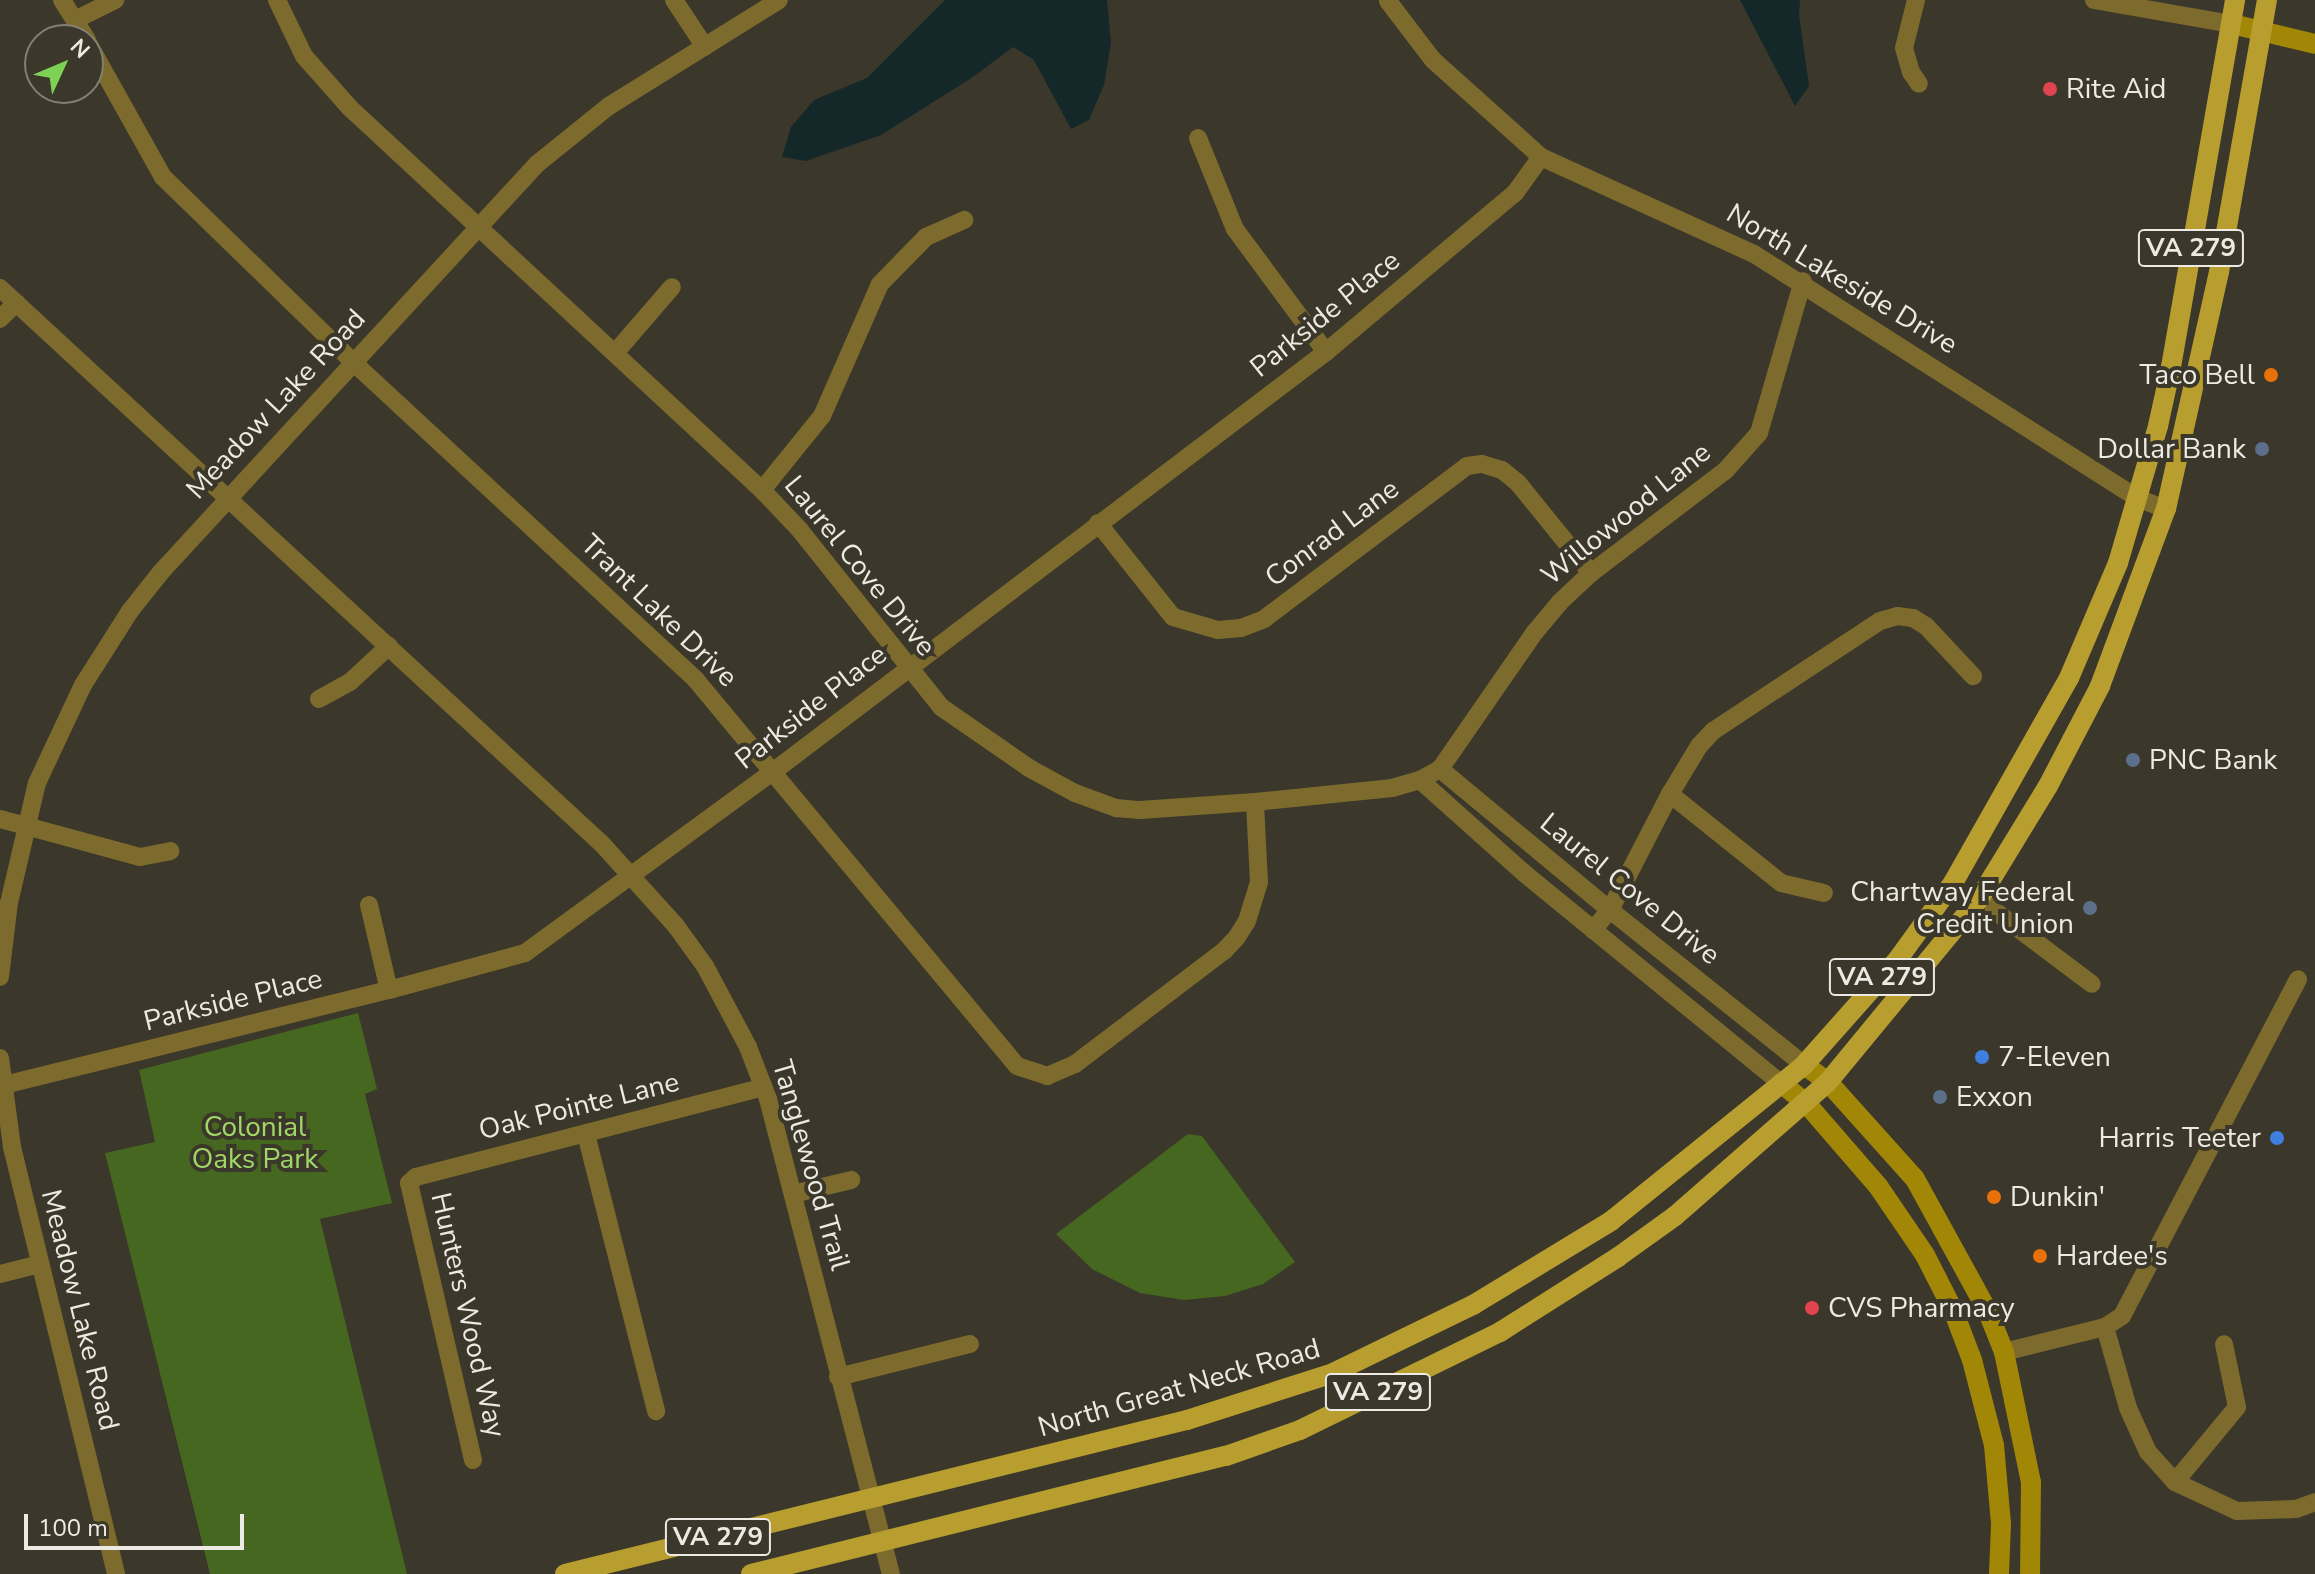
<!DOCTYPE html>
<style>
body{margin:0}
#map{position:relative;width:2315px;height:1574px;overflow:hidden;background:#3b372b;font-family:"Nunito Sans",sans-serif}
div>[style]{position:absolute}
.green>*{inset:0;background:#45671f}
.water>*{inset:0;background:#142829}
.street>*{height:18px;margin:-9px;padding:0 9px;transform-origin:9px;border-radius:9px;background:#7c6b2c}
.secondary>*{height:20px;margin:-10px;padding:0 10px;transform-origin:10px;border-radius:10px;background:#a28606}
.primary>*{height:20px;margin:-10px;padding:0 10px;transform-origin:10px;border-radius:10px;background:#b89d2f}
.dots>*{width:22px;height:22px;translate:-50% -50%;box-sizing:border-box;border:4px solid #3b372b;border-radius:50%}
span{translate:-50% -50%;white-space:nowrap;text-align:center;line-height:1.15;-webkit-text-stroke:8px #3b372b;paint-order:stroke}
.shield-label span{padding:2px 6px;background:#3b372b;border:2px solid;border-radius:6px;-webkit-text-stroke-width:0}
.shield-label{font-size:26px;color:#eceae2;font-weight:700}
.poi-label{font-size:28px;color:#eceae2}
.left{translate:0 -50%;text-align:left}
.right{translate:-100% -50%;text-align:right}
.street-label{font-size:28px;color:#eceae2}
.park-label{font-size:28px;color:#9fd866}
.north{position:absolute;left:24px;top:24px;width:80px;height:80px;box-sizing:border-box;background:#3b372b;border:2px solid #827f74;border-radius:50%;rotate:46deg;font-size:22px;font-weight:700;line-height:32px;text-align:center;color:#eceae2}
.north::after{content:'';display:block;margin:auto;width:28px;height:36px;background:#7dd154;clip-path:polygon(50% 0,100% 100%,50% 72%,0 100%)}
.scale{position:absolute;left:24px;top:1514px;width:220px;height:36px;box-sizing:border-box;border:4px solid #eceae2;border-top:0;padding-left:10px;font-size:24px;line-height:28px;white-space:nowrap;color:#eceae2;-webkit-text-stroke:6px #3b372b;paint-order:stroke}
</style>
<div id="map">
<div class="green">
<div style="clip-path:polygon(358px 1013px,377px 1089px,365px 1094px,392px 1203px,320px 1219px,407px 1574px,210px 1574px,105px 1153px,155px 1142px,139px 1070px)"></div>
<div style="clip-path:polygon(1188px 1134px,1202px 1136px,1295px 1262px,1263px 1284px,1225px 1296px,1184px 1300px,1140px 1293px,1092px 1269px,1056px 1234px)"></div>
</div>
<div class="water">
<div style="clip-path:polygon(945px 0,1107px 0,1111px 43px,1104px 85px,1089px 120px,1071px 129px,1034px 60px,1013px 47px,973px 77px,881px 135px,806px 161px,782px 157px,791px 127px,814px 100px,867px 78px)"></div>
<div style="clip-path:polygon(1740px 0,1800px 0,1799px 15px,1809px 86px,1795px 106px)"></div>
</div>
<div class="street">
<div style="left:62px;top:0;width:47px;rotate:58deg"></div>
<div style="left:277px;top:0;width:62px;rotate:64.3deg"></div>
<div style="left:304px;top:56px;width:69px;rotate:48.5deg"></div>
<div style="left:350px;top:108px;width:562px;rotate:42.84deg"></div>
<div style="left:762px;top:490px;width:54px;rotate:46.5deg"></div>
<div style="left:799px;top:529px;width:228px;rotate:51.4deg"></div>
<div style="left:941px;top:707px;width:107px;rotate:34.7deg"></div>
<div style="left:1029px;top:768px;width:52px;rotate:28.5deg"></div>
<div style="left:1075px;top:793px;width:44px;rotate:20.1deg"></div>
<div style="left:1116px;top:808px;width:24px;rotate:5deg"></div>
<div style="left:1140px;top:810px;width:115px;rotate:-4deg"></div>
<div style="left:1255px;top:802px;width:138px;rotate:-5.8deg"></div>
<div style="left:1392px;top:788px;width:29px;rotate:-16deg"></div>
<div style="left:1420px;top:780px;width:23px;rotate:-29deg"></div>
<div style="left:1440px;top:769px;width:167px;rotate:-55.3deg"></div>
<div style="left:1535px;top:632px;width:38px;rotate:-50deg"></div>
<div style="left:1559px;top:603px;width:44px;rotate:-43.2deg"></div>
<div style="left:1591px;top:573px;width:168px;rotate:-37.3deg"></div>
<div style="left:1725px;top:471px;width:51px;rotate:-48.2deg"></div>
<div style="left:1759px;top:433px;width:158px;rotate:-73.9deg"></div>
<div style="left:674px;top:0;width:56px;rotate:56.6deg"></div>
<div style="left:1916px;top:0;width:49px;rotate:104deg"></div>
<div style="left:1904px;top:48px;width:25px;rotate:74deg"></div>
<div style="left:1911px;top:72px;width:14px;rotate:56deg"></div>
<div style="left:2094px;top:0;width:140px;rotate:9.9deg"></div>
<div style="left:1388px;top:1px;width:74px;rotate:52.7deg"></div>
<div style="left:1433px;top:60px;width:145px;rotate:41.9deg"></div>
<div style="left:1541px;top:157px;width:234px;rotate:24.5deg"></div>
<div style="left:1754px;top:254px;width:454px;rotate:32.5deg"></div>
<div style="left:2137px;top:498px;width:31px;rotate:21deg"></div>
<div style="left:75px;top:20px;width:45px;rotate:-26.6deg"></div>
<div style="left:88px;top:43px;width:154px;rotate:60.8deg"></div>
<div style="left:163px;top:177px;width:267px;rotate:44.2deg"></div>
<div style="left:354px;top:363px;width:466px;rotate:42.8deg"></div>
<div style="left:696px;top:680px;width:502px;rotate:50.25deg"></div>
<div style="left:1017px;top:1066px;width:32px;rotate:18deg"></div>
<div style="left:1047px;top:1076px;width:30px;rotate:-23deg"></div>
<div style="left:1075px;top:1064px;width:187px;rotate:-37.2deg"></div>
<div style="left:1224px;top:951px;width:19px;rotate:-47deg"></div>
<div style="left:1237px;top:937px;width:19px;rotate:-58deg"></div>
<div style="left:1247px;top:921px;width:41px;rotate:-72.9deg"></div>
<div style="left:1259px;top:882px;width:80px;rotate:-92.9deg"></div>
<div style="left:1198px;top:138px;width:98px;rotate:67.9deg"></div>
<div style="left:1235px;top:229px;width:153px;rotate:53.5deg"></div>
<div style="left:0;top:288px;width:819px;rotate:42.73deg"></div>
<div style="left:602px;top:844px;width:110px;rotate:47.9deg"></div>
<div style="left:676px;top:926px;width:49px;rotate:54.1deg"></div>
<div style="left:705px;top:966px;width:92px;rotate:62deg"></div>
<div style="left:748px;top:1047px;width:56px;rotate:69deg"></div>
<div style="left:768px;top:1099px;width:491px;rotate:75.5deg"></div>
<div style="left:0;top:319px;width:23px;rotate:-45deg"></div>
<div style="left:615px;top:353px;width:87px;rotate:-49.2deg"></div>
<div style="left:762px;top:490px;width:95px;rotate:-51deg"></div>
<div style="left:822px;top:416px;width:144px;rotate:-66.3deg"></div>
<div style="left:880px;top:284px;width:66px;rotate:-45.6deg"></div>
<div style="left:926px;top:237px;width:42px;rotate:-24.1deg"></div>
<div style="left:1098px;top:523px;width:120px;rotate:51.4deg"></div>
<div style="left:1173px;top:617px;width:47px;rotate:16.1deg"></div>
<div style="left:1218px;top:630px;width:23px;rotate:-5deg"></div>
<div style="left:1241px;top:628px;width:25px;rotate:-21deg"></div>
<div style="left:1264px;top:619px;width:254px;rotate:-37deg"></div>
<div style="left:1467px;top:466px;width:15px;rotate:-8deg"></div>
<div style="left:1482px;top:464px;width:21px;rotate:17deg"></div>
<div style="left:1502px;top:470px;width:21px;rotate:39deg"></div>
<div style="left:1518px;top:483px;width:116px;rotate:51deg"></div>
<div style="left:319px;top:699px;width:35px;rotate:-29deg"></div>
<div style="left:350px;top:682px;width:53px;rotate:-42.7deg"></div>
<div style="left:1440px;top:769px;width:221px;rotate:39.7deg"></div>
<div style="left:1610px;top:910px;width:248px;rotate:38.6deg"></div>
<div style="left:1420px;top:780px;width:140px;rotate:41.8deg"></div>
<div style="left:1524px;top:873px;width:332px;rotate:39.3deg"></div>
<div style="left:1670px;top:794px;width:142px;rotate:38.7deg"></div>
<div style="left:1781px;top:883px;width:44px;rotate:13.1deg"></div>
<div style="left:0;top:819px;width:145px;rotate:15.2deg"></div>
<div style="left:140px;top:857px;width:31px;rotate:-11deg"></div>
<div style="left:1979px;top:899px;width:141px;rotate:37deg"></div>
<div style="left:369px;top:905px;width:87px;rotate:76.8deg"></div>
<div style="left:1593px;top:930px;width:26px;rotate:-50deg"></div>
<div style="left:1610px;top:910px;width:131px;rotate:-62.7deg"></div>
<div style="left:1670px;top:794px;width:56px;rotate:-58.9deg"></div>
<div style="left:1699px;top:746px;width:21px;rotate:-47deg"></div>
<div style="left:1713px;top:731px;width:200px;rotate:-33.4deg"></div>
<div style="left:1880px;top:621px;width:18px;rotate:-16deg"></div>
<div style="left:1897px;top:616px;width:16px;rotate:7deg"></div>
<div style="left:1913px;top:618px;width:15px;rotate:32deg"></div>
<div style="left:1926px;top:626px;width:69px;rotate:46.8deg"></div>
<div style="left:0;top:977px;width:75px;rotate:-83.1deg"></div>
<div style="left:9px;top:903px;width:123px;rotate:-76.9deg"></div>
<div style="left:37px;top:783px;width:108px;rotate:-64.9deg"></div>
<div style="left:83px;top:685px;width:88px;rotate:-57.6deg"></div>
<div style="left:130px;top:611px;width:50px;rotate:-51.5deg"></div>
<div style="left:161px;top:572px;width:555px;rotate:-47.34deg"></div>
<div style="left:537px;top:164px;width:92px;rotate:-38.9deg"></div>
<div style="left:609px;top:106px;width:200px;rotate:-31.9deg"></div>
<div style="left:0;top:1058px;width:90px;rotate:82.3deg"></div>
<div style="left:12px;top:1147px;width:439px;rotate:76.3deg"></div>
<div style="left:0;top:1086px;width:401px;rotate:-13.9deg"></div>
<div style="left:389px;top:990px;width:141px;rotate:-15.2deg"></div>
<div style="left:525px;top:953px;width:308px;rotate:-36.2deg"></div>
<div style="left:774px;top:771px;width:693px;rotate:-37.2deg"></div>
<div style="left:1326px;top:352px;width:247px;rotate:-40.1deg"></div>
<div style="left:1515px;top:193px;width:44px;rotate:-54.2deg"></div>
<div style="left:586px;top:1134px;width:286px;rotate:75.8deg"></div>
<div style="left:793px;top:1194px;width:60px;rotate:-13.6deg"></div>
<div style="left:0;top:1274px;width:41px;rotate:-14deg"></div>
<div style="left:2105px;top:1327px;width:84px;rotate:74.1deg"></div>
<div style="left:2128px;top:1408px;width:48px;rotate:65.6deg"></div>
<div style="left:2148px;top:1452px;width:40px;rotate:48deg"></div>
<div style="left:2175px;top:1482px;width:68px;rotate:25.1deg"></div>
<div style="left:2237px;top:1511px;width:59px;rotate:-1.9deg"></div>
<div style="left:2296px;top:1509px;width:20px;rotate:-20deg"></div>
<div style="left:2004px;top:1352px;width:104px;rotate:-13.9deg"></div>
<div style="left:2105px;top:1327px;width:20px;rotate:-33deg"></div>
<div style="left:2122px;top:1316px;width:380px;rotate:-62.4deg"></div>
<div style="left:838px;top:1377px;width:136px;rotate:-14deg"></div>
<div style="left:473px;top:1460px;width:284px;rotate:-103deg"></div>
<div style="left:409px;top:1183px;width:9px;rotate:-41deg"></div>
<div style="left:416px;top:1177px;width:359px;rotate:-14.5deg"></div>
<div style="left:2175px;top:1482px;width:97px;rotate:-50.4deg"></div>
<div style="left:2237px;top:1407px;width:64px;rotate:-101.7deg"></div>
</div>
<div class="secondary">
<div style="left:2232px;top:24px;width:85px;rotate:13.5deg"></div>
<div style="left:1804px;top:1065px;width:29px;rotate:35deg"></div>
<div style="left:1828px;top:1082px;width:130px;rotate:48.1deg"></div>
<div style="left:1915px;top:1179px;width:152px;rotate:61.2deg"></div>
<div style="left:1988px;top:1312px;width:43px;rotate:68.2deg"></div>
<div style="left:2004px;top:1352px;width:133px;rotate:78.3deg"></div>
<div style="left:2031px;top:1482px;width:92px;rotate:90.6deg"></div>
<div style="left:1781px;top:1083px;width:32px;rotate:39deg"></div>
<div style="left:1806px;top:1103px;width:110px;rotate:49.1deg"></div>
<div style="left:1878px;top:1186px;width:83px;rotate:55.7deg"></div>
<div style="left:1925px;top:1255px;width:62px;rotate:63deg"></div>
<div style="left:1953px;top:1310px;width:53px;rotate:69.2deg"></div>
<div style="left:1972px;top:1360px;width:88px;rotate:75.5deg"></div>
<div style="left:1994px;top:1445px;width:79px;rotate:84.9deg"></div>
<div style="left:2001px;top:1524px;width:50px;rotate:92.3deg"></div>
</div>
<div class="primary">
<div style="left:565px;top:1574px;width:641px;rotate:-13.91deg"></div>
<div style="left:1187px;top:1420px;width:153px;rotate:-17.8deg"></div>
<div style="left:1333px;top:1373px;width:156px;rotate:-25.9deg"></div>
<div style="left:1473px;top:1305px;width:162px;rotate:-31.3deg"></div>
<div style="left:1611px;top:1221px;width:248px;rotate:-38.9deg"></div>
<div style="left:1804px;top:1065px;width:142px;rotate:-48.4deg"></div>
<div style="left:1898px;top:959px;width:94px;rotate:-54.1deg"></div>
<div style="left:1953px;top:883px;width:236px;rotate:-60.5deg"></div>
<div style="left:2069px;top:678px;width:125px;rotate:-66.9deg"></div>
<div style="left:2118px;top:563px;width:143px;rotate:-73.7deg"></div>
<div style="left:2158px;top:426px;width:60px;rotate:-77.6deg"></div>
<div style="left:2171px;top:367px;width:373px;rotate:-80.1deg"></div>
<div style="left:751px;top:1574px;width:489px;rotate:-14deg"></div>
<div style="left:1226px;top:1456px;width:78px;rotate:-19.4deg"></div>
<div style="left:1300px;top:1430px;width:223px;rotate:-26.1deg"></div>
<div style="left:1500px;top:1332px;width:140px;rotate:-32.4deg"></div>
<div style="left:1618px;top:1257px;width:70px;rotate:-35.7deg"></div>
<div style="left:1675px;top:1216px;width:203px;rotate:-41.2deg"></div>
<div style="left:1828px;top:1082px;width:237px;rotate:-50.5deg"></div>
<div style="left:1979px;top:899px;width:132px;rotate:-58.6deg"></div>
<div style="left:2048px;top:786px;width:113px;rotate:-62.5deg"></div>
<div style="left:2100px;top:686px;width:189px;rotate:-69.6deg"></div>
<div style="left:2166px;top:509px;width:243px;rotate:-77.4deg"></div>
<div style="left:2219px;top:272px;width:276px;rotate:-80deg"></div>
</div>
<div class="dots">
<div style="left:2050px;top:89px;background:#e0444e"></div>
<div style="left:2271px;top:375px;background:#e8710a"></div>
<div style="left:2262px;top:449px;background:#5c6f8a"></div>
<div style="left:2133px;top:760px;background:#5c6f8a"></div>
<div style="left:2090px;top:908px;background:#5c6f8a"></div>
<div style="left:1982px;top:1057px;background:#3f7fe0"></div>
<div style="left:1940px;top:1097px;background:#5c6f8a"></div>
<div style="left:2277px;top:1138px;background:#3f7fe0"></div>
<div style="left:1994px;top:1197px;background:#e8710a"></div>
<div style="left:2040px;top:1256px;background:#e8710a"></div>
<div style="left:1812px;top:1308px;background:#e0444e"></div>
</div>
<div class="shield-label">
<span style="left:2191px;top:248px">VA 279</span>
<span style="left:1882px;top:977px">VA 279</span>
<span style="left:1378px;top:1392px">VA 279</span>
<span style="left:718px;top:1537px">VA 279</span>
</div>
<div class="poi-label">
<span class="left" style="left:2066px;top:89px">Rite Aid</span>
<span class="right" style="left:2255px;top:375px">Taco Bell</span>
<span class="right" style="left:2246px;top:449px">Dollar Bank</span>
<span class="left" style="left:2149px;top:760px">PNC Bank</span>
<span class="right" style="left:2074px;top:908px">Chartway Federal<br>Credit Union</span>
<span class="left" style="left:1998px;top:1057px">7-Eleven</span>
<span class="left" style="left:1956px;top:1097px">Exxon</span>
<span class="right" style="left:2261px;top:1138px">Harris Teeter</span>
<span class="left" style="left:2010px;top:1197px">Dunkin'</span>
<span class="left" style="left:2056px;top:1256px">Hardee's</span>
<span class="left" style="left:1828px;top:1308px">CVS Pharmacy</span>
</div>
<div class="street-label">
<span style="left:1842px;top:279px;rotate:31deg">North Lakeside Drive</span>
<span style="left:1325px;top:314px;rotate:-39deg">Parkside Place</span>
<span style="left:276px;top:404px;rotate:-47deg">Meadow Lake Road</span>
<span style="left:1626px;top:514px;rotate:-39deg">Willowood Lane</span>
<span style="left:1332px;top:533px;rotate:-37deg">Conrad Lane</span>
<span style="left:860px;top:566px;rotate:51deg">Laurel Cove Drive</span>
<span style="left:659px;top:611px;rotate:44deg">Trant Lake Drive</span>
<span style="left:811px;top:707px;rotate:-38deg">Parkside Place</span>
<span style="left:1630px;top:889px;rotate:39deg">Laurel Cove Drive</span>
<span style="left:233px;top:1000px;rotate:-14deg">Parkside Place</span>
<span style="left:579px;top:1106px;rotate:-14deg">Oak Pointe Lane</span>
<span style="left:811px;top:1165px;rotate:74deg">Tanglewood Trail</span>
<span style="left:80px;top:1310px;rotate:76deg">Meadow Lake Road</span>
<span style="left:468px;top:1315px;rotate:77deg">Hunters Wood Way</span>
<span style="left:1179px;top:1388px;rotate:-16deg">North Great Neck Road</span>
</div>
<div class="park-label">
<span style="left:255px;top:1143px">Colonial<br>Oaks Park</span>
</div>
<div class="north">N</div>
<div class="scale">100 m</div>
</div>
